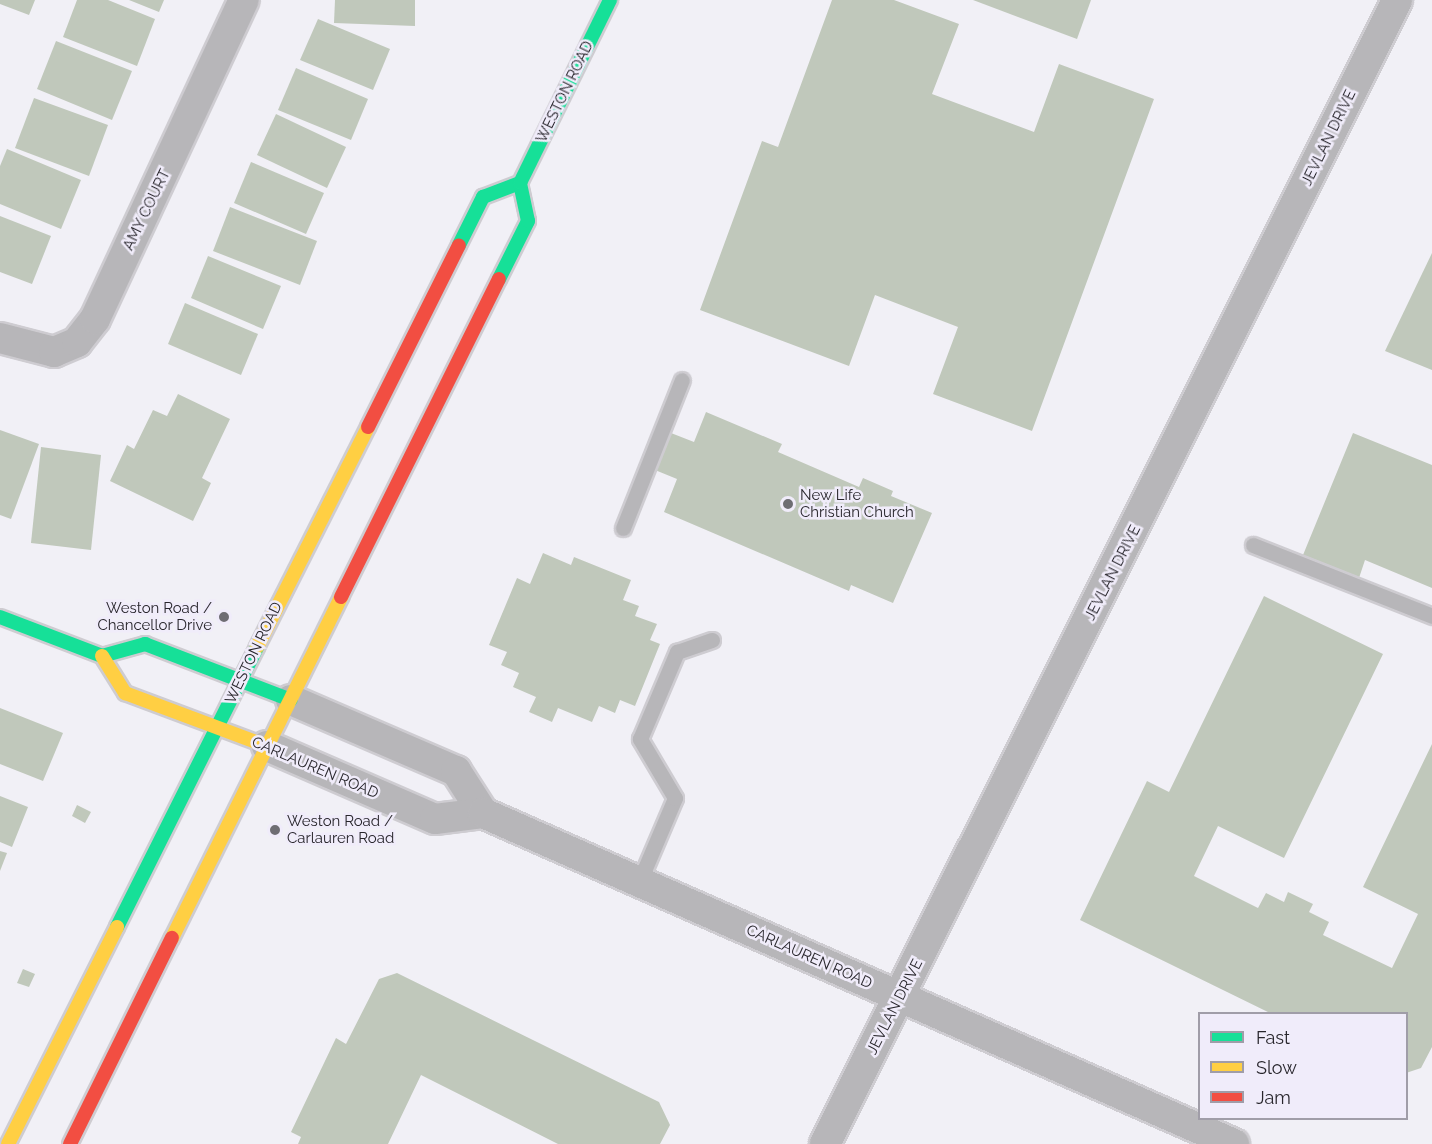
<!DOCTYPE html>
<style>
body{margin:0}
#map{position:relative;width:1432px;height:1144px;overflow:hidden;background:#f1f0f6;font-family:Raleway,sans-serif}
div>[style]{position:absolute}
.building>*{inset:0;background:#c0c8bb}
.roads{filter:drop-shadow(2px 0 #ceccd1) drop-shadow(-2px 0 #ceccd1) drop-shadow(0 2px #ceccd1) drop-shadow(0 -2px #ceccd1)}
.lane>*{height:15px;margin:-7.5px;padding:0 7.5px;transform-origin:7.5px;border-radius:7.5px;background:#b7b6b9}
.street>*{height:30px;margin:-15px;padding:0 15px;transform-origin:15px;border-radius:15px;background:#b7b6b9}
.fast>*{height:14px;margin:-7px;padding:0 7px;transform-origin:7px;border-radius:7px;background:#16e098}
.slow>*{height:14px;margin:-7px;padding:0 7px;transform-origin:7px;border-radius:7px;background:#ffcf43}
.jam>*{height:14px;margin:-7px;padding:0 7px;transform-origin:7px;border-radius:7px;background:#f24e42}
.dots>*{width:16px;height:16px;translate:-50% -50%;box-sizing:border-box;border:3px solid #f0ecfa;border-radius:50%}
span{translate:-50% -50%;white-space:nowrap;text-align:center;line-height:1.15;-webkit-text-stroke:5px #f0ecfa;paint-order:stroke}
.street-label{font-size:15px;color:#28262c}
.poi-label{font-size:15px;color:#28262c}
.left{translate:0 -50%;text-align:left}
.right{translate:-100% -50%;text-align:right}
.legend{position:absolute;left:1198px;top:1012px;width:210px;height:108px;box-sizing:border-box;background:#f0ecfa;border:2px solid #a09da8;margin:0;padding:8px 10px;list-style:none;font-size:18px;color:#28262c}
.legend li{display:flex;align-items:center;gap:12px;height:30px}
.legend b{width:30px;border:2px solid #a09da8}
</style>
<div id="map">
<div class="building">
<div style="clip-path:polygon(0 0,35px 0,29px 15px,0 4px)"></div>
<div style="clip-path:polygon(77px 0,108px 0,155px 19px,137px 66px,63px 37px)"></div>
<div style="clip-path:polygon(129px 0,164px 0,159px 12px)"></div>
<div style="clip-path:polygon(335px 0,415px 0,415px 26px,334px 23px)"></div>
<div style="clip-path:polygon(832px 0,894px 0,959px 24px,932px 94px,1034px 132px,1059px 64px,1154px 99px,1032px 431px,933px 394px,958px 327px,875px 295px,849px 366px,700px 310px,762px 141px,778px 147px)"></div>
<div style="clip-path:polygon(973px 0,1091px 0,1077px 39px)"></div>
<div style="clip-path:polygon(318px 19px,390px 49px,373px 90px,300px 60px)"></div>
<div style="clip-path:polygon(56px 41px,132px 71px,112px 120px,37px 89px)"></div>
<div style="clip-path:polygon(296px 68px,368px 99px,351px 140px,278px 110px)"></div>
<div style="clip-path:polygon(34px 98px,108px 125px,89px 176px,15px 148px)"></div>
<div style="clip-path:polygon(276px 114px,346px 147px,327px 188px,257px 155px)"></div>
<div style="clip-path:polygon(7px 149px,81px 180px,61px 229px,0 204px,0 166px)"></div>
<div style="clip-path:polygon(251px 162px,324px 193px,306px 234px,234px 203px)"></div>
<div style="clip-path:polygon(230px 207px,317px 241px,300px 285px,213px 251px)"></div>
<div style="clip-path:polygon(0 216px,51px 236px,32px 284px,0 272px)"></div>
<div style="clip-path:polygon(1432px 253px,1432px 370px,1385px 351px)"></div>
<div style="clip-path:polygon(208px 256px,281px 286px,263px 329px,191px 298px)"></div>
<div style="clip-path:polygon(185px 303px,258px 334px,241px 375px,168px 344px)"></div>
<div style="clip-path:polygon(178px 394px,230px 419px,202px 478px,211px 483px,193px 521px,110px 481px,127px 445px,134px 449px,153px 410px,167px 416px)"></div>
<div style="clip-path:polygon(706px 412px,782px 444px,778px 452px,859px 487px,863px 478px,893px 491px,891px 496px,932px 513px,893px 603px,851px 585px,849px 591px,664px 512px,677px 479px,655px 470px,671px 433px,694px 442px)"></div>
<div style="clip-path:polygon(0 430px,39px 444px,11px 519px,0 515px)"></div>
<div style="clip-path:polygon(1353px 433px,1432px 465px,1432px 588px,1365px 560px,1359px 578px,1303px 555px)"></div>
<div style="clip-path:polygon(41px 447px,101px 455px,91px 550px,31px 543px)"></div>
<div style="clip-path:polygon(543px 553px,571px 565px,574px 557px,631px 580px,623px 600px,639px 606px,635px 616px,657px 624px,650px 640px,660px 644px,635px 706px,620px 700px,615px 713px,599px 706px,592px 722px,558px 708px,552px 722px,529px 712px,536px 697px,513px 687px,519px 673px,501px 665px,507px 652px,489px 645px,517px 578px,530px 584px)"></div>
<div style="clip-path:polygon(1264px 596px,1383px 654px,1284px 858px,1218px 826px,1194px 876px,1258px 908px,1266px 893px,1284px 902px,1288px 892px,1313px 904px,1309px 912px,1329px 922px,1323px 935px,1392px 968px,1418px 914px,1363px 887px,1432px 744px,1432px 1047px,1421px 1068px,1406px 1073px,1406px 1014px,1272px 1014px,1080px 920px,1147px 781px,1169px 792px)"></div>
<div style="clip-path:polygon(0 708px,63px 733px,43px 781px,0 764px)"></div>
<div style="clip-path:polygon(0 796px,28px 807px,12px 847px,0 842px)"></div>
<div style="clip-path:polygon(77px 805px,91px 812px,85px 823px,72px 816px)"></div>
<div style="clip-path:polygon(0 851px,7px 853px,0 871px)"></div>
<div style="clip-path:polygon(23px 969px,35px 974px,29px 987px,17px 983px)"></div>
<div style="clip-path:polygon(397px 973px,659px 1102px,670px 1125px,660px 1144px,558px 1144px,421px 1075px,388px 1144px,298px 1144px,301px 1137px,291px 1132px,336px 1038px,346px 1044px,379px 979px)"></div>
</div>
<div class="roads">
<div class="lane">
<div style="left:623px;top:528px;width:159px;rotate:-68.3deg"></div>
<div style="left:1253px;top:545px;width:193px;rotate:21.6deg"></div>
<div style="left:640px;top:880px;width:89px;rotate:-66.9deg"></div>
<div style="left:675px;top:798px;width:69px;rotate:-120.7deg"></div>
<div style="left:640px;top:739px;width:95px;rotate:-67deg"></div>
<div style="left:677px;top:652px;width:37px;rotate:-19deg"></div>
</div>
<div class="street">
<div style="left:0;top:338px;width:56px;rotate:14.5deg"></div>
<div style="left:54px;top:352px;width:25px;rotate:-23deg"></div>
<div style="left:77px;top:342px;width:29px;rotate:-52deg"></div>
<div style="left:95px;top:319px;width:352px;rotate:-65deg"></div>
<div style="left:291px;top:700px;width:180px;rotate:23.3deg"></div>
<div style="left:456px;top:771px;width:50px;rotate:57.3deg"></div>
<div style="left:267px;top:746px;width:183px;rotate:23.5deg"></div>
<div style="left:435px;top:819px;width:48px;rotate:-7.1deg"></div>
<div style="left:483px;top:813px;width:821px;rotate:23.79deg"></div>
<div style="left:825px;top:1144px;width:1279px;rotate:-63.43deg"></div>
</div>
<div class="fast">
<div style="left:459px;top:245px;width:54px;rotate:-63.4deg"></div>
<div style="left:483px;top:197px;width:40px;rotate:-21deg"></div>
<div style="left:499px;top:279px;width:65px;rotate:-63.4deg"></div>
<div style="left:528px;top:221px;width:39px;rotate:-102deg"></div>
<div style="left:520px;top:183px;width:204px;rotate:-63.8deg"></div>
<div style="left:0;top:617px;width:109px;rotate:20.9deg"></div>
<div style="left:102px;top:656px;width:45px;rotate:-15.6deg"></div>
<div style="left:145px;top:644px;width:156px;rotate:21deg"></div>
<div style="left:117px;top:927px;width:313px;rotate:-63.4deg"></div>
</div>
<div class="slow">
<div style="left:257px;top:647px;width:246px;rotate:-63.2deg"></div>
<div style="left:102px;top:656px;width:44px;rotate:58.1deg"></div>
<div style="left:125px;top:693px;width:152px;rotate:20.5deg"></div>
<div style="left:172px;top:938px;width:381px;rotate:-63.6deg"></div>
<div style="left:8px;top:1144px;width:243px;rotate:-63.3deg"></div>
</div>
<div class="jam">
<div style="left:368px;top:427px;width:203px;rotate:-63.4deg"></div>
<div style="left:341px;top:597px;width:355px;rotate:-63.6deg"></div>
<div style="left:70px;top:1144px;width:230px;rotate:-63.7deg"></div>
</div>
</div>
<div class="dots">
<div style="left:788px;top:504px;background:#6e6d73"></div>
<div style="left:224px;top:617px;background:#6e6d73"></div>
<div style="left:275px;top:830px;background:#6e6d73"></div>
</div>
<div class="street-label">
<span style="left:565px;top:92px;rotate:-64deg">WESTON ROAD</span>
<span style="left:1329px;top:138px;rotate:-64deg">JEVLAN DRIVE</span>
<span style="left:147px;top:210px;rotate:-64deg">AMY COURT</span>
<span style="left:1113px;top:573px;rotate:-63deg">JEVLAN DRIVE</span>
<span style="left:254px;top:653px;rotate:-64deg">WESTON ROAD</span>
<span style="left:315px;top:768px;rotate:23deg">CARLAUREN ROAD</span>
<span style="left:809px;top:957px;rotate:24deg">CARLAUREN ROAD</span>
<span style="left:895px;top:1007px;rotate:-63deg">JEVLAN DRIVE</span>
</div>
<div class="poi-label">
<span class="left" style="left:800px;top:504px">New Life<br>Christian Church</span>
<span class="right" style="left:212px;top:617px">Weston Road /<br>Chancellor Drive</span>
<span class="left" style="left:287px;top:830px">Weston Road /<br>Carlauren Road</span>
</div>
<ul class="legend">
<li><b style="height:8px;background:#16e098"></b>Fast</li>
<li><b style="height:8px;background:#ffcf43"></b>Slow</li>
<li><b style="height:8px;background:#f24e42"></b>Jam</li>
</ul>
</div>
